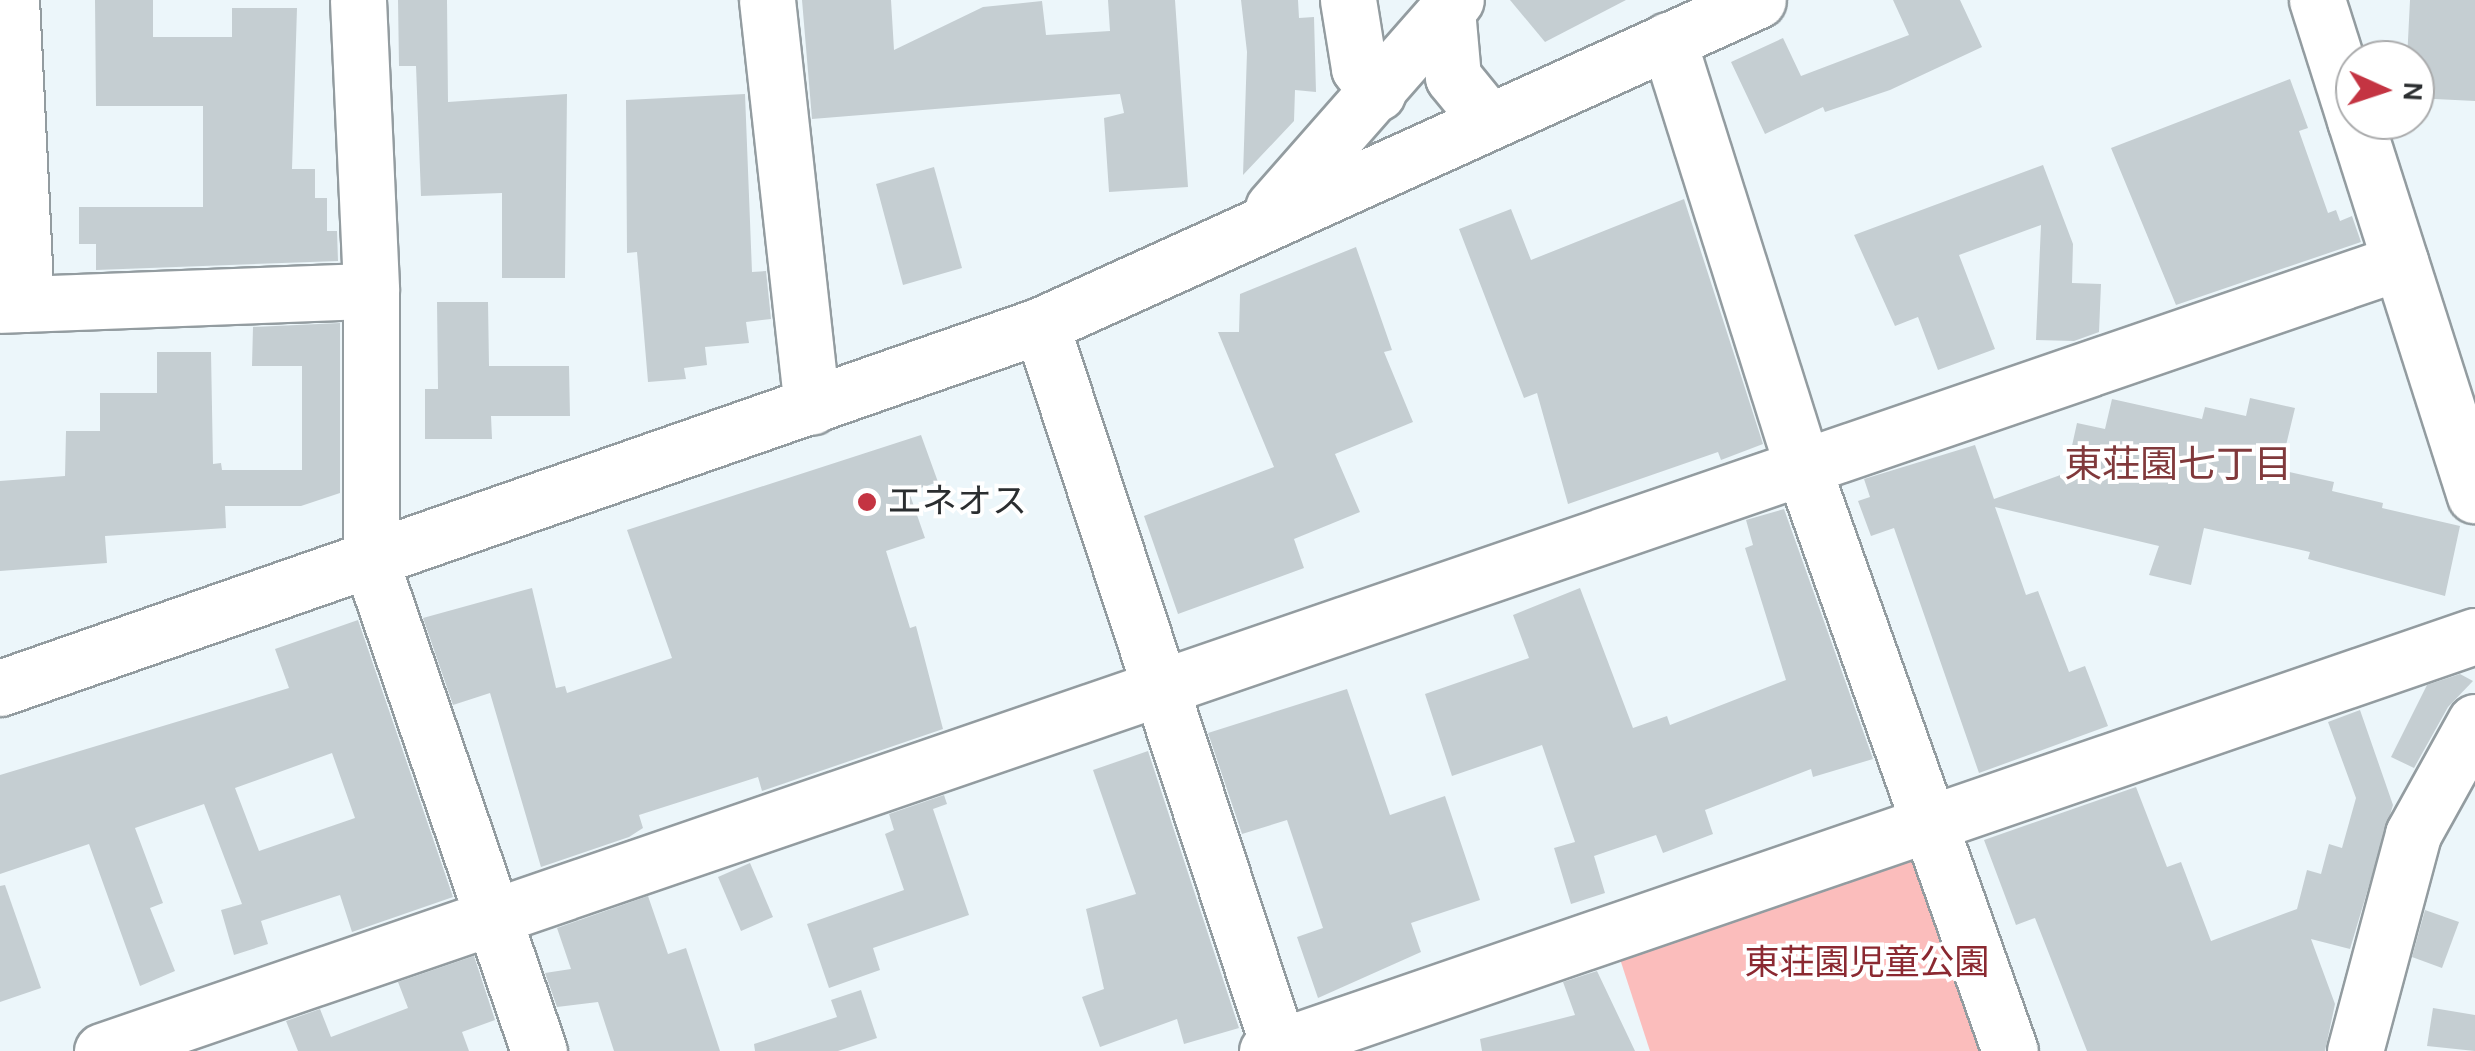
<!DOCTYPE html>
<meta charset="utf-8">
<style>
body{margin:0}
#map{position:relative;width:2475px;height:1051px;overflow:hidden;background:#ecf6fa;font-family:Karla,"Noto Sans JP",sans-serif}
div>[style]{position:absolute}
.green>*{inset:0;background:#fbbdbc}
.building>*{inset:0;background:#c5ced2}
.roads{filter:drop-shadow(2px 0 #939ca0) drop-shadow(-2px 0 #939ca0) drop-shadow(0 2px #939ca0) drop-shadow(0 -2px #939ca0)}
.minor>*{height:55px;margin:-27.5px;padding:0 27.5px;transform-origin:27.5px;border-radius:27.5px;background:#fff}
.dots>*{width:28px;height:28px;translate:-50% -50%;box-sizing:border-box;border:5px solid #fff;border-radius:50%}
span{translate:-50% -50%;white-space:nowrap;text-align:center;line-height:1.15;-webkit-text-stroke:8px #fff;paint-order:stroke}
.poi-label{font-size:35px;color:#2b2e30}
.left{translate:0 -50%;text-align:left}
.park-label{font-size:35px;color:#8b2931}
.neighbourhood-label{font-size:38px;color:#81393b}
.north{position:absolute;left:2335px;top:40px;width:100px;height:100px;box-sizing:border-box;background:#fff;border:2px solid #aaabac;border-radius:50%;rotate:93deg;font-size:28px;font-weight:700;line-height:40px;text-align:center;color:#2b2e30}
.north::after{content:'';display:block;margin:auto;width:35px;height:45px;background:#c43442;clip-path:polygon(50% 0,100% 100%,50% 72%,0 100%)}
</style>
<div id="map">
<div class="green">
<div style="clip-path:polygon(1920px 850px,1994px 1051px,1650px 1051px,1620px 959px)"></div>
</div>
<div class="building">
<div style="clip-path:polygon(95px 0,153px 0,153px 37px,232px 37px,232px 8px,297px 8px,292px 169px,315px 169px,315px 198px,327px 198px,327px 231px,337px 231px,338px 261px,96px 270px,96px 244px,79px 244px,79px 207px,203px 207px,203px 106px,96px 106px)"></div>
<div style="clip-path:polygon(398px 0,447px 0,448px 102px,567px 94px,565px 278px,502px 278px,502px 193px,421px 196px,416px 66px,399px 66px)"></div>
<div style="clip-path:polygon(802px 0,891px 0,894px 50px,983px 7px,1042px 1px,1046px 35px,1110px 31px,1108px 0,1175px 0,1188px 187px,1109px 192px,1104px 118px,1124px 113px,1120px 94px,812px 119px)"></div>
<div style="clip-path:polygon(1241px 0,1298px 0,1299px 18px,1314px 17px,1316px 92px,1295px 90px,1294px 121px,1243px 175px,1247px 52px)"></div>
<div style="clip-path:polygon(1510px 0,1626px 0,1545px 42px)"></div>
<div style="clip-path:polygon(1893px 0,1960px 0,1982px 47px,1890px 90px,1825px 112px,1823px 107px,1765px 134px,1731px 62px,1783px 38px,1801px 76px,1909px 35px)"></div>
<div style="clip-path:polygon(2410px 0,2475px 0,2475px 101px,2415px 98px,2415px 60px,2407px 60px)"></div>
<div style="clip-path:polygon(2290px 79px,2308px 128px,2299px 131px,2328px 213px,2336px 210px,2340px 221px,2352px 216px,2361px 242px,2176px 305px,2111px 148px)"></div>
<div style="clip-path:polygon(745px 94px,752px 272px,766px 271px,771px 319px,746px 322px,749px 343px,705px 347px,707px 365px,684px 368px,686px 379px,648px 382px,637px 252px,627px 253px,626px 100px)"></div>
<div style="clip-path:polygon(2043px 165px,2073px 244px,2072px 283px,2101px 284px,2099px 332px,2074px 341px,2036px 340px,2041px 225px,1959px 255px,1995px 349px,1938px 370px,1918px 317px,1895px 326px,1854px 235px)"></div>
<div style="clip-path:polygon(934px 167px,962px 268px,903px 285px,876px 184px)"></div>
<div style="clip-path:polygon(1684px 199px,1763px 444px,1721px 460px,1718px 452px,1568px 504px,1537px 393px,1524px 398px,1459px 229px,1511px 209px,1531px 260px)"></div>
<div style="clip-path:polygon(1356px 247px,1392px 350px,1384px 352px,1413px 422px,1335px 454px,1360px 512px,1294px 539px,1304px 568px,1178px 614px,1144px 516px,1274px 467px,1218px 332px,1239px 332px,1240px 294px)"></div>
<div style="clip-path:polygon(437px 302px,488px 302px,489px 366px,569px 366px,570px 416px,491px 416px,492px 439px,425px 439px,425px 389px,438px 389px)"></div>
<div style="clip-path:polygon(340px 323px,340px 493px,301px 506px,225px 506px,226px 528px,105px 536px,107px 563px,0 571px,0 481px,65px 476px,66px 431px,100px 431px,100px 393px,157px 393px,157px 352px,211px 352px,213px 464px,221px 463px,222px 470px,302px 470px,302px 366px,252px 366px,253px 327px)"></div>
<div style="clip-path:polygon(2250px 398px,2295px 408px,2280px 470px,2334px 482px,2332px 491px,2383px 503px,2382px 508px,2460px 526px,2445px 596px,2308px 559px,2310px 552px,2204px 528px,2191px 585px,2149px 575px,2159px 546px,1995px 507px,2026px 595px,2038px 591px,2069px 672px,2085px 666px,2108px 726px,1979px 773px,1894px 528px,1871px 536px,1858px 501px,1870px 497px,1864px 479px,1975px 445px,1994px 499px,2066px 473px,2077px 423px,2105px 429px,2112px 399px,2202px 419px,2205px 407px,2246px 416px)"></div>
<div style="clip-path:polygon(921px 435px,938px 482px,909px 492px,925px 538px,886px 551px,910px 628px,916px 626px,943px 729px,762px 791px,758px 777px,639px 815px,643px 828px,629px 837px,541px 867px,490px 693px,453px 705px,423px 618px,532px 588px,556px 688px,565px 686px,567px 693px,672px 658px,627px 530px)"></div>
<div style="clip-path:polygon(1784px 509px,1873px 759px,1813px 777px,1811px 769px,1705px 810px,1713px 834px,1663px 853px,1656px 835px,1594px 856px,1605px 893px,1571px 904px,1554px 848px,1575px 842px,1542px 745px,1452px 776px,1425px 694px,1529px 658px,1513px 615px,1580px 588px,1633px 728px,1667px 716px,1670px 725px,1786px 680px,1745px 548px,1753px 545px,1746px 520px)"></div>
<div style="clip-path:polygon(evenodd,358px 620px,453px 897px,352px 932px,340px 895px,261px 921px,268px 944px,234px 955px,221px 910px,242px 904px,204px 804px,135px 828px,163px 903px,150px 908px,175px 971px,140px 986px,89px 844px,0 874px,0 775px,289px 688px,275px 649px,358px 620px,332px 753px,355px 818px,259px 851px,235px 788px,332px 753px)"></div>
<div style="clip-path:polygon(2460px 674px,2473px 681px,2448px 707px,2414px 768px,2391px 757px,2427px 685px)"></div>
<div style="clip-path:polygon(1347px 689px,1390px 815px,1445px 796px,1480px 900px,1411px 923px,1421px 952px,1318px 998px,1297px 937px,1323px 928px,1287px 820px,1242px 834px,1208px 733px)"></div>
<div style="clip-path:polygon(2360px 710px,2393px 805px,2350px 949px,2311px 939px,2335px 1004px,2325px 1051px,2087px 1051px,2035px 918px,2016px 925px,1984px 840px,2136px 787px,2167px 867px,2181px 862px,2211px 941px,2297px 909px,2307px 870px,2321px 874px,2329px 844px,2342px 848px,2356px 798px,2328px 722px)"></div>
<div style="clip-path:polygon(1148px 751px,1239px 1028px,1184px 1044px,1177px 1019px,1100px 1047px,1082px 997px,1104px 989px,1086px 909px,1136px 894px,1093px 770px)"></div>
<div style="clip-path:polygon(944px 795px,947px 804px,933px 809px,969px 915px,873px 948px,880px 970px,829px 988px,807px 924px,904px 890px,885px 834px,894px 830px,889px 814px)"></div>
<div style="clip-path:polygon(750px 863px,773px 917px,741px 931px,718px 877px)"></div>
<div style="clip-path:polygon(5px 885px,41px 988px,0 1002px,0 886px)"></div>
<div style="clip-path:polygon(648px 896px,668px 954px,686px 948px,720px 1051px,614px 1051px,598px 1002px,557px 1007px,545px 973px,571px 969px,557px 928px)"></div>
<div style="clip-path:polygon(2425px 910px,2459px 922px,2442px 968px,2412px 957px)"></div>
<div style="clip-path:polygon(474px 956px,495px 1020px,462px 1032px,469px 1051px,298px 1051px,286px 1021px,320px 1009px,331px 1037px,408px 1008px,398px 982px)"></div>
<div style="clip-path:polygon(1597px 971px,1635px 1051px,1482px 1051px,1480px 1039px,1575px 1015px,1563px 982px)"></div>
<div style="clip-path:polygon(861px 990px,877px 1038px,838px 1051px,755px 1051px,754px 1044px,837px 1017px,831px 1000px)"></div>
<div style="clip-path:polygon(2433px 1008px,2475px 1015px,2475px 1051px,2427px 1046px)"></div>
</div>
<div class="roads">
<div class="minor">
<div style="left:11px;top:0;width:304px;rotate:87.2deg"></div>
<div style="left:358px;top:0;width:291px;rotate:87.4deg"></div>
<div style="left:371px;top:291px;width:271px;rotate:90deg"></div>
<div style="left:371px;top:562px;width:517px;rotate:71.04deg"></div>
<div style="left:767px;top:0;width:409px;rotate:83.7deg"></div>
<div style="left:1348px;top:0;width:69px;rotate:80.8deg"></div>
<div style="left:1359px;top:68px;width:31px;rotate:53deg"></div>
<div style="left:2317px;top:0;width:126px;rotate:72.4deg"></div>
<div style="left:1447px;top:10px;width:67px;rotate:84.9deg"></div>
<div style="left:1453px;top:77px;width:57px;rotate:50.7deg"></div>
<div style="left:1668px;top:40px;width:452px;rotate:72.5deg"></div>
<div style="left:1804px;top:471px;width:615px;rotate:70.45deg"></div>
<div style="left:2355px;top:120px;width:394px;rotate:72.3deg"></div>
<div style="left:1273px;top:208px;width:277px;rotate:-48.7deg"></div>
<div style="left:0;top:305px;width:371px;rotate:-2.2deg"></div>
<div style="left:1041px;top:325px;width:764px;rotate:71.78deg"></div>
<div style="left:0;top:688px;width:1102px;rotate:-19.22deg"></div>
<div style="left:1041px;top:325px;width:787px;rotate:-24.38deg"></div>
<div style="left:102px;top:1051px;width:2430px;rotate:-18.95deg"></div>
<div style="left:1267px;top:1051px;width:1277px;rotate:-18.96deg"></div>
<div style="left:2355px;top:1051px;width:225px;rotate:-75deg"></div>
<div style="left:2413px;top:834px;width:128px;rotate:-61deg"></div>
</div>
</div>
<div class="dots">
<div style="left:867px;top:502px;background:#c43442"></div>
</div>
<div class="poi-label">
<span class="left" style="left:887px;top:502px">エネオス</span>
</div>
<div class="park-label">
<span style="left:1867px;top:963px">東荘園児童公園</span>
</div>
<div class="neighbourhood-label">
<span style="left:2178px;top:465px">東荘園七丁目</span>
</div>
<div class="north">N</div>
</div>
